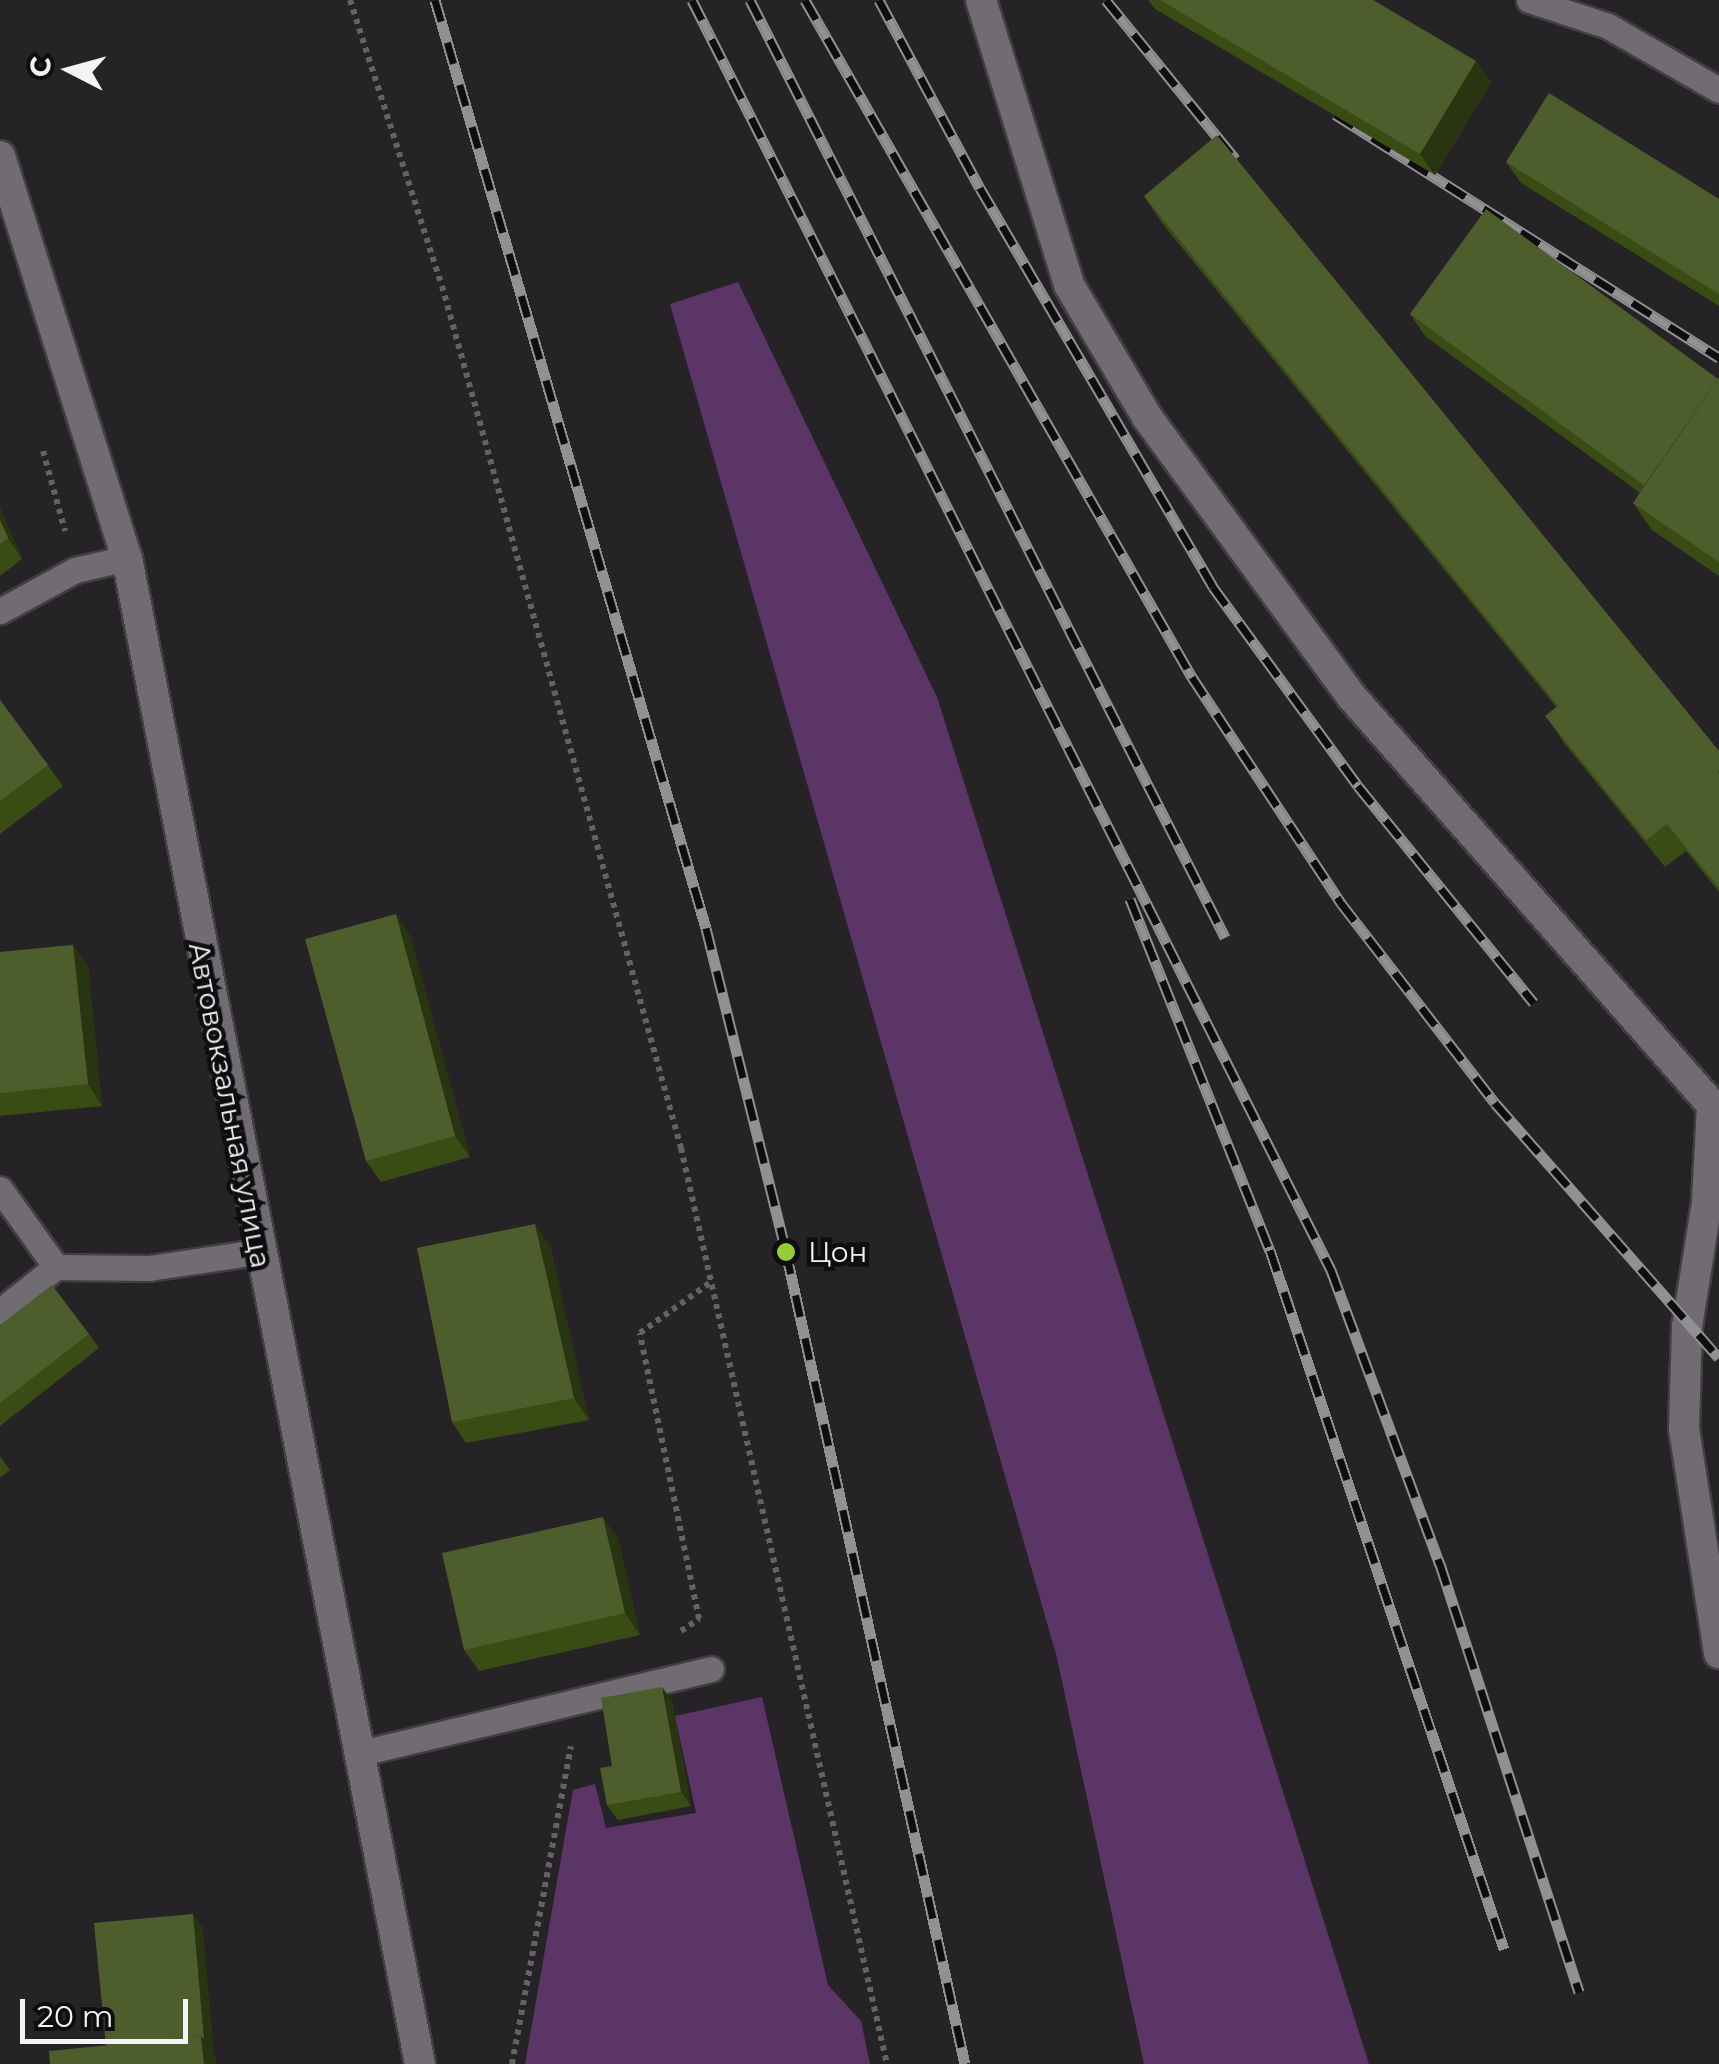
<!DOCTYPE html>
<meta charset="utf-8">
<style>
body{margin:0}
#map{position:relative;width:1719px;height:2064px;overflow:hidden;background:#262327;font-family:Montserrat,sans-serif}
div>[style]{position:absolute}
.green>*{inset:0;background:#5b3566}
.path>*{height:6px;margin-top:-3px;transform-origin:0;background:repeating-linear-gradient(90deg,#656265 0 5px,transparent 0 10px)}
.roads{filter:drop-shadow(2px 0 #413f42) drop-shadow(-2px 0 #413f42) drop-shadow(0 2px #413f42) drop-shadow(0 -2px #413f42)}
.service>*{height:25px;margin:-12.5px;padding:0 12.5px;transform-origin:12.5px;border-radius:12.5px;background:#706c71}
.minor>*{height:30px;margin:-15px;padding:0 15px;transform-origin:15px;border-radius:15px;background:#706c71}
.tertiary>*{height:30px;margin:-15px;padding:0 15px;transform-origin:15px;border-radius:15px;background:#706c71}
.rail>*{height:11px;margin-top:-5.5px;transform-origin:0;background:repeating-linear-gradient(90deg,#0e0d0f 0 22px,#939093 0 44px);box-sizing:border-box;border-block:2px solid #939093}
.wall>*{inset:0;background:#394c14}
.shaded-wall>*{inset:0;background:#293411}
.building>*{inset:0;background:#4d5e2c}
.dots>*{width:28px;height:28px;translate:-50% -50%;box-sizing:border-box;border:5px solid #0e0d0f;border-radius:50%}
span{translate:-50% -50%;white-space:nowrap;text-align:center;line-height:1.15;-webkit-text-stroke:9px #0e0d0f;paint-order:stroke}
.street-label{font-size:28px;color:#f4f2f4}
.poi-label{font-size:28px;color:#f4f2f4}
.left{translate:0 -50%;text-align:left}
.north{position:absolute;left:20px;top:20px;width:100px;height:100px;-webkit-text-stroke:8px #0e0d0f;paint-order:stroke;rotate:276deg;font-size:28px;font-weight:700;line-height:40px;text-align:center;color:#f4f2f4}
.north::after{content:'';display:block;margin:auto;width:35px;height:45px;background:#f4f2f4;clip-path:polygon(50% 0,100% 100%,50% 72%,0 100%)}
.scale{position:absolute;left:20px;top:1999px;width:168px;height:45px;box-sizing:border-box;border:5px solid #f4f2f4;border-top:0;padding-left:12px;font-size:30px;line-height:35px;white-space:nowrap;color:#f4f2f4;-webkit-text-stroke:8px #0e0d0f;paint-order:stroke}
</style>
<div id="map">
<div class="green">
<div style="clip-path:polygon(738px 282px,937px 697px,1369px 2064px,1144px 2064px,1057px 1658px,670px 304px)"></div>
<div style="clip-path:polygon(762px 1697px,828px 1985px,861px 2021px,870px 2064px,525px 2064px,573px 1790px,595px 1784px,606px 1828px,696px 1813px,675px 1716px)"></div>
</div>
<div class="path">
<div style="left:350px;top:0;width:300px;rotate:72.2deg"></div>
<div style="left:442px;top:286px;width:895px;rotate:74.5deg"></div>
<div style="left:681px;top:1148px;width:939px;rotate:77.33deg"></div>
<div style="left:43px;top:451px;width:83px;rotate:74.6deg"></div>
<div style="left:681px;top:1631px;width:22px;rotate:-34deg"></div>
<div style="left:699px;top:1619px;width:292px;rotate:-101.7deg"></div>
<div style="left:640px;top:1333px;width:87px;rotate:-35.7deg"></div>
<div style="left:512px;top:2064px;width:323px;rotate:-79.5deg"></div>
</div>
<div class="roads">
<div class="service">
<div style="left:1529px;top:0;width:83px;rotate:18.2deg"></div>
<div style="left:1608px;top:26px;width:128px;rotate:30deg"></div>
<div style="left:0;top:611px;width:85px;rotate:-28.7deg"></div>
<div style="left:75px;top:570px;width:53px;rotate:-13deg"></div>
<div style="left:0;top:1189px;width:96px;rotate:54.3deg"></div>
<div style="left:0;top:1311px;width:71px;rotate:-38.2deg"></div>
<div style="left:56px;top:1267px;width:93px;rotate:0.6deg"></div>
<div style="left:149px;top:1268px;width:110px;rotate:-8.4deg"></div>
<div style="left:357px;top:1754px;width:364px;rotate:-13.5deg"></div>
</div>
<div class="minor">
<div style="left:981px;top:0;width:298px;rotate:72.8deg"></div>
<div style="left:1069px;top:285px;width:153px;rotate:59.4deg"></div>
<div style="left:1147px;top:417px;width:347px;rotate:53.8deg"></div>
<div style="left:1352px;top:697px;width:555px;rotate:48.58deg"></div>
<div style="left:1712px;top:1106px;width:96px;rotate:93deg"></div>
<div style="left:1707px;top:1202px;width:127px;rotate:99.1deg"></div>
<div style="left:1687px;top:1327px;width:102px;rotate:91.7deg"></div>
<div style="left:1684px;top:1429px;width:227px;rotate:81.1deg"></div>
</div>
<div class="tertiary">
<div style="left:0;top:156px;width:422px;rotate:72.5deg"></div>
<div style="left:127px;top:558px;width:1534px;rotate:78.99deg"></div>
</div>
</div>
<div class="rail">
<div style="left:435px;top:0;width:967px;rotate:73.72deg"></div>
<div style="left:706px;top:928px;width:334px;rotate:76.1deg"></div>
<div style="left:786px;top:1252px;width:831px;rotate:77.57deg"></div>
<div style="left:692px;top:0;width:1422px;rotate:63.29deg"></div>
<div style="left:1331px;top:1270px;width:314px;rotate:69.7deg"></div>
<div style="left:1440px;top:1564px;width:450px;rotate:72deg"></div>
<div style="left:750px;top:0;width:1051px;rotate:63.12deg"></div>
<div style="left:805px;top:0;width:780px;rotate:60.25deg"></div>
<div style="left:1192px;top:677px;width:271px;rotate:56.6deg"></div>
<div style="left:1341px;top:903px;width:252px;rotate:52.4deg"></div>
<div style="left:1495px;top:1103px;width:339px;rotate:48.7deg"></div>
<div style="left:879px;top:0;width:213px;rotate:61.8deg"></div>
<div style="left:980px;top:188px;width:462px;rotate:59.7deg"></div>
<div style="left:1213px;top:587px;width:246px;rotate:53.9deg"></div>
<div style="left:1358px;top:786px;width:279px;rotate:51deg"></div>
<div style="left:1106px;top:0;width:205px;rotate:50.9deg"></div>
<div style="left:1335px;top:114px;width:455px;rotate:32.4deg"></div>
<div style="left:1130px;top:899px;width:378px;rotate:68.3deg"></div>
<div style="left:1270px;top:1250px;width:737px;rotate:71.49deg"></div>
</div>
<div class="wall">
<div style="clip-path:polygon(1148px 0,1373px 0,1476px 61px,1491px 82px,1435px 175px,1155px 9px)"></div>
<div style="clip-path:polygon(1506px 162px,1719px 199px,1719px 306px,1521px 183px)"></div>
<div style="clip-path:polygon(1144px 196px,1719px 751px,1719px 892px,1686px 851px,1665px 867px,1564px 743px,1546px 716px,1556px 707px,1162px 223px)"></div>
<div style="clip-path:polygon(1410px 314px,1718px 379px,1719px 378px,1719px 576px,1652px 530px,1633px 503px,1640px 493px,1425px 336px)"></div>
<div style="clip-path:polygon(0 507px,22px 559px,0 576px)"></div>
<div style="clip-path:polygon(0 700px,63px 786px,0 834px)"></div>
<div style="clip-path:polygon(410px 935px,470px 1157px,381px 1182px,366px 1161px)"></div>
<div style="clip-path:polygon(73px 945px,88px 966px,102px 1106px,0 1116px,0 952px)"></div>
<div style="clip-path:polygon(550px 1245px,589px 1420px,466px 1443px,452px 1422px)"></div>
<div style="clip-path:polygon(0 1325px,89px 1334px,99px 1348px,0 1426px)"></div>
<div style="clip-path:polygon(0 1456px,10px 1470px,0 1478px)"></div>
<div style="clip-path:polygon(618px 1538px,640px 1635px,479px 1671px,464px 1650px)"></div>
<div style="clip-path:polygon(662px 1687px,672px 1701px,691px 1806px,618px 1820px,607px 1805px,612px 1766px)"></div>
</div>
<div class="shaded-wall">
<div style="clip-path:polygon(1476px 61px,1491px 82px,1435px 175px,1420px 154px)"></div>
<div style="clip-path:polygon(0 507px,22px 559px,8px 538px,0 520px)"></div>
<div style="clip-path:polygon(396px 914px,410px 935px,470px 1157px,455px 1136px)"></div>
<div style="clip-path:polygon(73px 945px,88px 966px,102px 1106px,88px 1084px)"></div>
<div style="clip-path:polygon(535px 1224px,550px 1245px,589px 1420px,574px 1398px)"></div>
<div style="clip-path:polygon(603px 1517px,618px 1538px,640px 1635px,625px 1613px)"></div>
<div style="clip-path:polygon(662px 1687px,672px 1701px,691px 1806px,681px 1792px)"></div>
<div style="clip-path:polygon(193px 1914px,203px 1928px,214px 2053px,204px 2039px)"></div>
<div style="clip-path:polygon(201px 2036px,216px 2057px,216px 2064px,204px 2064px)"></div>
</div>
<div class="building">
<div style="clip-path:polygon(1160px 0,1373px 0,1476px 61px,1420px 154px)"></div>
<div style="clip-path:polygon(1549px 93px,1719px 199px,1719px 294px,1506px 162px)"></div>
<div style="clip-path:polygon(1217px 135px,1719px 751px,1719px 770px,1717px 772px,1719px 774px,1719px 888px,1667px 824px,1646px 840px,1545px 716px,1558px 706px,1144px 196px)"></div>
<div style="clip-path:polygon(1486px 209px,1718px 379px,1644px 485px,1410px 314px)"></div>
<div style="clip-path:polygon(1719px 378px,1719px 562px,1633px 503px)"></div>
<div style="clip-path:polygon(0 520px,8px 538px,0 544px)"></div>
<div style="clip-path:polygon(0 700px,48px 765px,0 801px)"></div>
<div style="clip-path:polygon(396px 914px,455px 1136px,366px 1161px,305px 939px)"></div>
<div style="clip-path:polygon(73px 945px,88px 1084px,0 1093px,0 952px)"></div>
<div style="clip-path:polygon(535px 1224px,574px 1398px,452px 1422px,417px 1248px)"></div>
<div style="clip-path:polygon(52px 1285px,89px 1334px,0 1403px,0 1325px)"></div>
<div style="clip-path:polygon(603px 1517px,625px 1613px,464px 1650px,442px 1553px)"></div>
<div style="clip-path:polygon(662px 1687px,681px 1792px,607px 1805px,600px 1768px,612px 1766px,601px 1698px)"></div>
<div style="clip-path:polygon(193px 1914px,204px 2039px,201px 2036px,106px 2046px,94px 1923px)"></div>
<div style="clip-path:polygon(201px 2036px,204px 2064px,50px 2064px,49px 2051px)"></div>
</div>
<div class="dots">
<div style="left:786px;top:1252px;background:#96cc39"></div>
</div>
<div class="street-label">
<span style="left:230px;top:1105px;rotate:79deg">Автовокзальная улица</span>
</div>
<div class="poi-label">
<span class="left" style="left:808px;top:1252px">Цон</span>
</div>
<div class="north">С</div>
<div class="scale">20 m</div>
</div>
